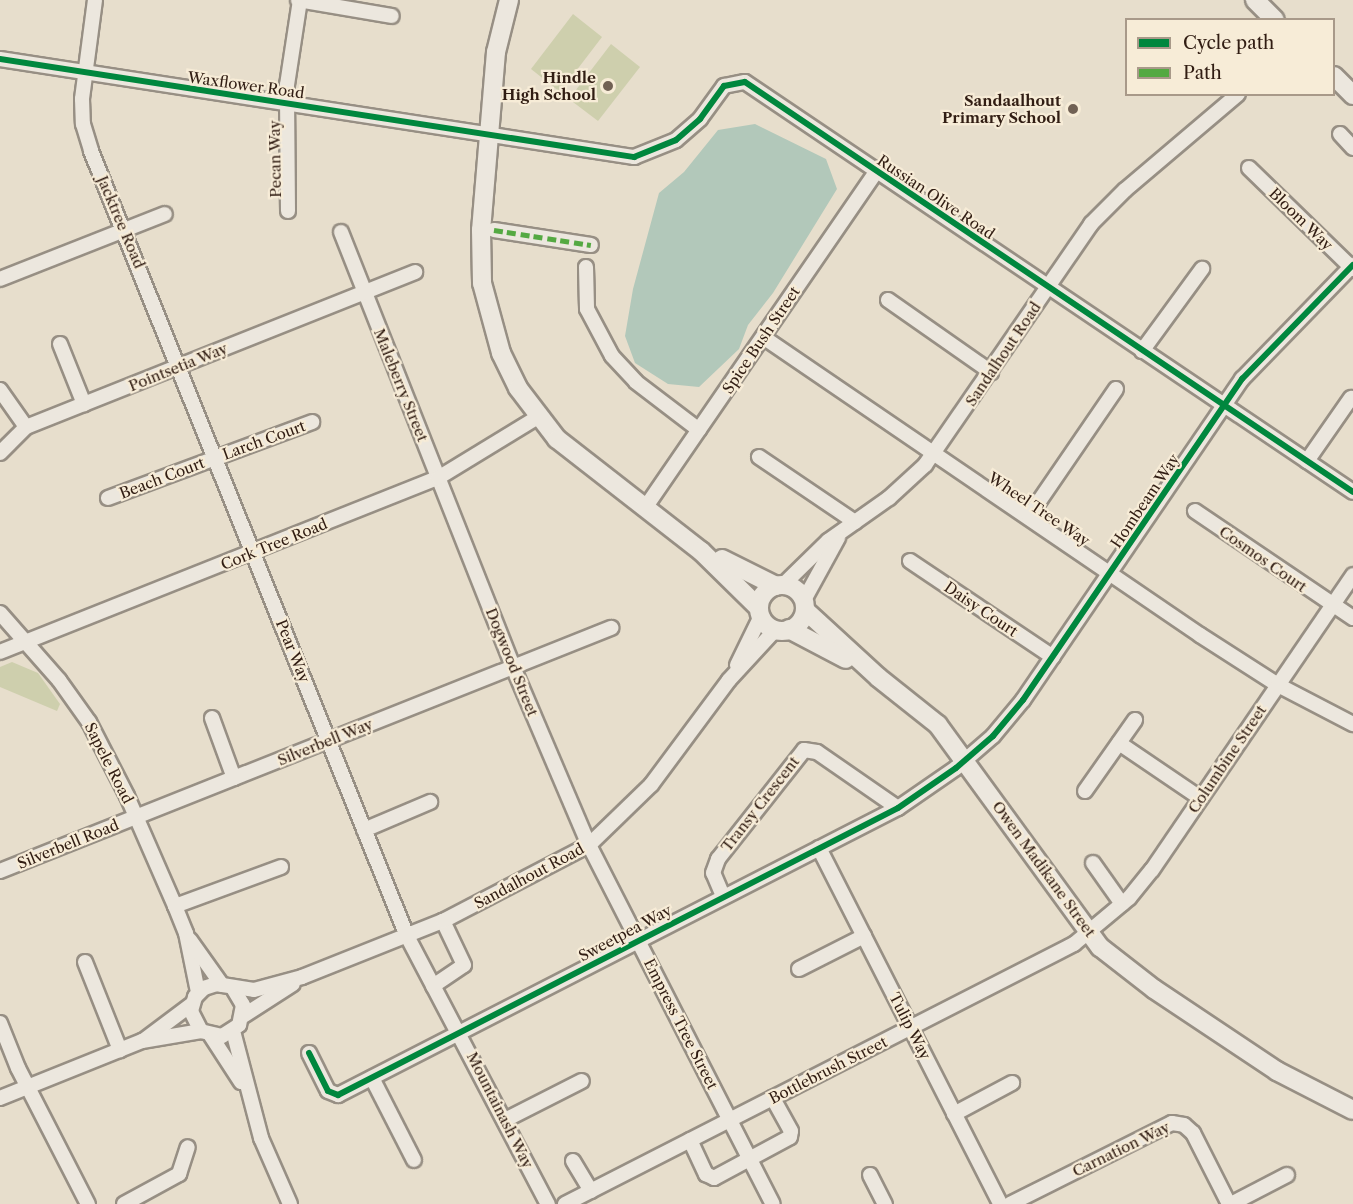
<!DOCTYPE html>
<style>
body{margin:0}
#map{position:relative;width:1353px;height:1204px;overflow:hidden;background:#e7decc;font-family:"Libre Caslon Text",serif}
div>[style]{position:absolute}
.green>*{inset:0;background:#cecfad}
.water>*{inset:0;background:#b2c8ba}
.roads{filter:drop-shadow(2px 0 #978f84) drop-shadow(-2px 0 #978f84) drop-shadow(0 2px #978f84) drop-shadow(0 -2px #978f84)}
.street>*{height:14px;margin:-7px;padding:0 7px;transform-origin:7px;border-radius:7px;background:#ece7de}
.secondary>*{height:18px;margin:-9px;padding:0 9px;transform-origin:9px;border-radius:9px;background:#ece7de}
.secondary>.ring{margin:-9px;padding:0;box-sizing:content-box;background:none;border:18px solid #ece7de;border-radius:50%}
.quiet>*{height:4.5px;margin-top:-2.25px;transform-origin:0;background:repeating-linear-gradient(90deg,#54a942 0 9px,transparent 0 13.5px)}
.cycleway>*{height:6px;margin:-3px;padding:0 3px;transform-origin:3px;border-radius:3px;background:#00873e}
.dots>*{width:16px;height:16px;translate:-50% -50%;box-sizing:border-box;border:3px solid #f7ecd7;border-radius:50%}
span{translate:-50% -50%;white-space:nowrap;text-align:center;line-height:1.15;-webkit-text-stroke:4.5px #f7ecd7;paint-order:stroke}
.poi-label{font-size:15px;color:#311d13;font-weight:700}
.right{translate:-100% -50%;text-align:right}
.street-label{font-size:15px;color:#311d13}
.legend{position:absolute;left:1125px;top:18px;width:210px;height:78px;box-sizing:border-box;background:#f7ecd7;border:2px solid #a89989;margin:0;padding:8px 10px;list-style:none;font-size:18px;color:#311d13}
.legend li{display:flex;align-items:center;gap:12px;height:30px}
.legend b{width:30px;border:2px solid #a89989}
</style>
<div id="map">
<div class="green">
<div style="clip-path:polygon(573px 14px,602px 37px,560px 92px,531px 69px)"></div>
<div style="clip-path:polygon(611px 44px,640px 67px,598px 121px,569px 99px)"></div>
<div style="clip-path:polygon(12px 662px,38px 673px,60px 704px,57px 711px,0 687px,0 667px)"></div>
</div>
<div class="water">
<div style="clip-path:polygon(755px 124px,826px 159px,837px 189px,773px 293px,748px 325px,739px 349px,699px 387px,668px 384px,635px 363px,625px 336px,633px 289px,659px 193px,684px 172px,718px 130px)"></div>
</div>
<div class="roads">
<div class="street">
<div style="left:95px;top:0;width:100px;rotate:97.5deg"></div>
<div style="left:82px;top:99px;width:25px;rotate:88deg"></div>
<div style="left:83px;top:124px;width:28px;rotate:73deg"></div>
<div style="left:91px;top:151px;width:846px;rotate:68.07deg"></div>
<div style="left:407px;top:936px;width:303px;rotate:62.3deg"></div>
<div style="left:298px;top:0;width:95px;rotate:9.7deg"></div>
<div style="left:0;top:59px;width:642px;rotate:8.79deg"></div>
<div style="left:634px;top:157px;width:45px;rotate:-22deg"></div>
<div style="left:676px;top:140px;width:32px;rotate:-41deg"></div>
<div style="left:700px;top:119px;width:41px;rotate:-54deg"></div>
<div style="left:724px;top:86px;width:21px;rotate:-11deg"></div>
<div style="left:745px;top:82px;width:733px;rotate:33.99deg"></div>
<div style="left:1340px;top:134px;width:19px;rotate:47deg"></div>
<div style="left:1249px;top:168px;width:145px;rotate:44.2deg"></div>
<div style="left:288px;top:211px;width:126px;rotate:-90.5deg"></div>
<div style="left:287px;top:85px;width:86px;rotate:-81.3deg"></div>
<div style="left:494px;top:230px;width:98px;rotate:8.8deg"></div>
<div style="left:341px;top:232px;width:468px;rotate:68.4deg"></div>
<div style="left:513px;top:667px;width:194px;rotate:66.9deg"></div>
<div style="left:589px;top:845px;width:403px;rotate:62.9deg"></div>
<div style="left:586px;top:267px;width:42px;rotate:88.6deg"></div>
<div style="left:587px;top:309px;width:53px;rotate:62deg"></div>
<div style="left:612px;top:356px;width:35px;rotate:47deg"></div>
<div style="left:636px;top:382px;width:79px;rotate:37.3deg"></div>
<div style="left:0;top:279px;width:177px;rotate:-21.5deg"></div>
<div style="left:888px;top:300px;width:126px;rotate:35deg"></div>
<div style="left:763px;top:337px;width:529px;rotate:34.29deg"></div>
<div style="left:1200px;top:635px;width:93px;rotate:32.7deg"></div>
<div style="left:1278px;top:685px;width:85px;rotate:27.5deg"></div>
<div style="left:60px;top:344px;width:65px;rotate:68.2deg"></div>
<div style="left:1142px;top:351px;width:102px;rotate:-53.8deg"></div>
<div style="left:0;top:390px;width:45px;rotate:54.9deg"></div>
<div style="left:0;top:453px;width:37px;rotate:-45deg"></div>
<div style="left:26px;top:427px;width:419px;rotate:-21.7deg"></div>
<div style="left:759px;top:457px;width:116px;rotate:34.1deg"></div>
<div style="left:1307px;top:461px;width:77px;rotate:-55.1deg"></div>
<div style="left:108px;top:498px;width:218px;rotate:-20.4deg"></div>
<div style="left:645px;top:508px;width:409px;rotate:-55.5deg"></div>
<div style="left:1195px;top:511px;width:191px;rotate:34.1deg"></div>
<div style="left:1029px;top:516px;width:154px;rotate:-55.6deg"></div>
<div style="left:910px;top:561px;width:172px;rotate:33.9deg"></div>
<div style="left:783px;top:585px;width:63px;rotate:-44.4deg"></div>
<div style="left:828px;top:541px;width:75px;rotate:-35.2deg"></div>
<div style="left:889px;top:498px;width:49px;rotate:-42.5deg"></div>
<div style="left:925px;top:465px;width:293px;rotate:-55.4deg"></div>
<div style="left:1091px;top:224px;width:48px;rotate:-45deg"></div>
<div style="left:1125px;top:190px;width:148px;rotate:-40.3deg"></div>
<div style="left:804px;top:600px;width:71px;rotate:-61.3deg"></div>
<div style="left:0;top:613px;width:89px;rotate:48.6deg"></div>
<div style="left:59px;top:680px;width:52px;rotate:54.5deg"></div>
<div style="left:89px;top:722px;width:83px;rotate:62.8deg"></div>
<div style="left:127px;top:796px;width:120px;rotate:66.4deg"></div>
<div style="left:175px;top:906px;width:29px;rotate:68deg"></div>
<div style="left:186px;top:933px;width:60px;rotate:78.5deg"></div>
<div style="left:0;top:652px;width:471px;rotate:-21.7deg"></div>
<div style="left:438px;top:478px;width:117px;rotate:-31.4deg"></div>
<div style="left:737px;top:665px;width:55px;rotate:-63.9deg"></div>
<div style="left:212px;top:718px;width:64px;rotate:69.9deg"></div>
<div style="left:1119px;top:743px;width:98px;rotate:34.2deg"></div>
<div style="left:1085px;top:791px;width:87px;rotate:-54.8deg"></div>
<div style="left:364px;top:830px;width:72px;rotate:-23deg"></div>
<div style="left:819px;top:848px;width:399px;rotate:63deg"></div>
<div style="left:1093px;top:863px;width:50px;rotate:54.7deg"></div>
<div style="left:0;top:871px;width:658px;rotate:-21.69deg"></div>
<div style="left:723px;top:896px;width:25px;rotate:-113deg"></div>
<div style="left:713px;top:873px;width:15px;rotate:-70deg"></div>
<div style="left:718px;top:859px;width:139px;rotate:-51.7deg"></div>
<div style="left:804px;top:750px;width:13px;rotate:9deg"></div>
<div style="left:817px;top:752px;width:98px;rotate:34.7deg"></div>
<div style="left:175px;top:906px;width:113px;rotate:-20.2deg"></div>
<div style="left:190px;top:940px;width:55px;rotate:54.6deg"></div>
<div style="left:85px;top:962px;width:95px;rotate:68.3deg"></div>
<div style="left:799px;top:969px;width:73px;rotate:-26.9deg"></div>
<div style="left:433px;top:986px;width:37px;rotate:-34deg"></div>
<div style="left:464px;top:965px;width:49px;rotate:-115.5deg"></div>
<div style="left:234px;top:990px;width:17px;rotate:59deg"></div>
<div style="left:243px;top:1005px;width:20px;rotate:101deg"></div>
<div style="left:239px;top:1025px;width:20px;rotate:147deg"></div>
<div style="left:222px;top:1036px;width:22px;rotate:-167deg"></div>
<div style="left:201px;top:1031px;width:22px;rotate:-117deg"></div>
<div style="left:191px;top:1011px;width:15px;rotate:-74deg"></div>
<div style="left:195px;top:997px;width:13px;rotate:-45deg"></div>
<div style="left:204px;top:988px;width:13px;rotate:-18deg"></div>
<div style="left:216px;top:984px;width:38px;rotate:9deg"></div>
<div style="left:254px;top:990px;width:50px;rotate:-15.2deg"></div>
<div style="left:302px;top:977px;width:152px;rotate:-21.7deg"></div>
<div style="left:443px;top:921px;width:165px;rotate:-27.5deg"></div>
<div style="left:589px;top:845px;width:86px;rotate:-44.1deg"></div>
<div style="left:651px;top:785px;width:131px;rotate:-53.4deg"></div>
<div style="left:729px;top:680px;width:69px;rotate:-47.3deg"></div>
<div style="left:243px;top:1016px;width:59px;rotate:-32.6deg"></div>
<div style="left:0;top:1023px;width:48px;rotate:68.2deg"></div>
<div style="left:18px;top:1068px;width:153px;rotate:62.8deg"></div>
<div style="left:233px;top:1031px;width:111px;rotate:75.3deg"></div>
<div style="left:261px;top:1138px;width:72px;rotate:66.3deg"></div>
<div style="left:211px;top:1036px;width:55px;rotate:56.9deg"></div>
<div style="left:144px;top:1040px;width:60px;rotate:-36.9deg"></div>
<div style="left:309px;top:1053px;width:42px;rotate:63.4deg"></div>
<div style="left:328px;top:1091px;width:11px;rotate:22deg"></div>
<div style="left:338px;top:1095px;width:629px;rotate:-27.14deg"></div>
<div style="left:898px;top:808px;width:70px;rotate:-34.6deg"></div>
<div style="left:956px;top:768px;width:49px;rotate:-40.9deg"></div>
<div style="left:993px;top:736px;width:47px;rotate:-50.2deg"></div>
<div style="left:1023px;top:700px;width:389px;rotate:-55.7deg"></div>
<div style="left:1242px;top:379px;width:159px;rotate:-45.8deg"></div>
<div style="left:372px;top:1078px;width:92px;rotate:62.9deg"></div>
<div style="left:0;top:1098px;width:153px;rotate:-21.9deg"></div>
<div style="left:142px;top:1041px;width:60px;rotate:-9.6deg"></div>
<div style="left:954px;top:1114px;width:66px;rotate:-28.1deg"></div>
<div style="left:505px;top:1120px;width:86px;rotate:-26.9deg"></div>
<div style="left:690px;top:1140px;width:38px;rotate:65deg"></div>
<div style="left:706px;top:1174px;width:9px;rotate:27deg"></div>
<div style="left:714px;top:1178px;width:86px;rotate:-28.3deg"></div>
<div style="left:790px;top:1137px;width:6px;rotate:-81deg"></div>
<div style="left:791px;top:1131px;width:38px;rotate:-119deg"></div>
<div style="left:573px;top:1161px;width:35px;rotate:59deg"></div>
<div style="left:870px;top:1175px;width:33px;rotate:63deg"></div>
<div style="left:124px;top:1204px;width:63px;rotate:-28.6deg"></div>
<div style="left:179px;top:1174px;width:28px;rotate:-72deg"></div>
<div style="left:565px;top:1204px;width:572px;rotate:-27.06deg"></div>
<div style="left:1074px;top:944px;width:72px;rotate:-39.9deg"></div>
<div style="left:1129px;top:898px;width:36px;rotate:-51deg"></div>
<div style="left:1152px;top:870px;width:357px;rotate:-55.7deg"></div>
<div style="left:1010px;top:1204px;width:181px;rotate:-26.6deg"></div>
<div style="left:1172px;top:1123px;width:12px;rotate:9deg"></div>
<div style="left:1184px;top:1125px;width:12px;rotate:42deg"></div>
<div style="left:1193px;top:1133px;width:80px;rotate:63.1deg"></div>
<div style="left:1231px;top:1204px;width:63px;rotate:-27.4deg"></div>
</div>
<div class="secondary">
<div style="left:509px;top:0;width:54px;rotate:104deg"></div>
<div style="left:496px;top:52px;width:179px;rotate:94.8deg"></div>
<div style="left:481px;top:230px;width:53px;rotate:88.9deg"></div>
<div style="left:482px;top:283px;width:73px;rotate:74.8deg"></div>
<div style="left:501px;top:353px;width:39px;rotate:64deg"></div>
<div style="left:518px;top:388px;width:64px;rotate:52.6deg"></div>
<div style="left:557px;top:439px;width:182px;rotate:37.9deg"></div>
<div style="left:701px;top:551px;width:81px;rotate:44.5deg"></div>
<div style="left:1255px;top:0;width:28px;rotate:45deg"></div>
<div style="left:1334px;top:76px;width:27px;rotate:45deg"></div>
<div style="left:722px;top:559px;width:60px;rotate:26.6deg"></div>
<div class="ring" style="left:759px;top:585px;width:28px;height:28px"></div>
<div style="left:805px;top:610px;width:100px;rotate:42.6deg"></div>
<div style="left:879px;top:678px;width:75px;rotate:38.5deg"></div>
<div style="left:938px;top:725px;width:275px;rotate:53.9deg"></div>
<div style="left:1100px;top:947px;width:68px;rotate:37.9deg"></div>
<div style="left:1154px;top:989px;width:148px;rotate:33.7deg"></div>
<div style="left:1277px;top:1071px;width:85px;rotate:27.2deg"></div>
<div style="left:789px;top:629px;width:64px;rotate:27.8deg"></div>
</div>
</div>
<div class="quiet">
<div style="left:494px;top:230px;width:98px;rotate:8.8deg"></div>
</div>
<div class="cycleway">
<div style="left:0;top:59px;width:642px;rotate:8.79deg"></div>
<div style="left:634px;top:157px;width:45px;rotate:-22deg"></div>
<div style="left:676px;top:140px;width:32px;rotate:-41deg"></div>
<div style="left:700px;top:119px;width:41px;rotate:-54deg"></div>
<div style="left:724px;top:86px;width:21px;rotate:-11deg"></div>
<div style="left:745px;top:82px;width:733px;rotate:33.99deg"></div>
<div style="left:309px;top:1053px;width:42px;rotate:63.4deg"></div>
<div style="left:328px;top:1091px;width:11px;rotate:22deg"></div>
<div style="left:338px;top:1095px;width:629px;rotate:-27.14deg"></div>
<div style="left:898px;top:808px;width:70px;rotate:-34.6deg"></div>
<div style="left:956px;top:768px;width:49px;rotate:-40.9deg"></div>
<div style="left:993px;top:736px;width:47px;rotate:-50.2deg"></div>
<div style="left:1023px;top:700px;width:389px;rotate:-55.7deg"></div>
<div style="left:1242px;top:379px;width:159px;rotate:-45.8deg"></div>
</div>
<div class="dots">
<div style="left:608px;top:86px;background:#716154"></div>
<div style="left:1073px;top:109px;background:#716154"></div>
</div>
<div class="poi-label">
<span class="right" style="left:596px;top:86px">Hindle<br>High School</span>
<span class="right" style="left:1061px;top:109px">Sandaalhout<br>Primary School</span>
</div>
<div class="street-label">
<span style="left:246px;top:85px;rotate:8deg">Waxflower Road</span>
<span style="left:275px;top:159px;rotate:-91deg">Pecan Way</span>
<span style="left:936px;top:197px;rotate:34deg">Russian Olive Road</span>
<span style="left:1301px;top:219px;rotate:44deg">Bloom Way</span>
<span style="left:121px;top:222px;rotate:67deg">Jacktree Road</span>
<span style="left:761px;top:340px;rotate:-56deg">Spice Bush Street</span>
<span style="left:1003px;top:354px;rotate:-56deg">Sandalhout Road</span>
<span style="left:178px;top:367px;rotate:-22deg">Pointsetia Way</span>
<span style="left:401px;top:385px;rotate:68deg">Maleberry Street</span>
<span style="left:264px;top:440px;rotate:-20deg">Larch Court</span>
<span style="left:162px;top:478px;rotate:-21deg">Beach Court</span>
<span style="left:1145px;top:501px;rotate:-56deg">Hombeam Way</span>
<span style="left:1039px;top:509px;rotate:34deg">Wheel Tree Way</span>
<span style="left:274px;top:544px;rotate:-22deg">Cork Tree Road</span>
<span style="left:1263px;top:559px;rotate:35deg">Cosmos Court</span>
<span style="left:981px;top:609px;rotate:34deg">Daisy Court</span>
<span style="left:293px;top:651px;rotate:68deg">Pear Way</span>
<span style="left:512px;top:662px;rotate:68deg">Dogwood Street</span>
<span style="left:325px;top:742px;rotate:-22deg">Silverbell Way</span>
<span style="left:1227px;top:759px;rotate:-56deg">Columbine Street</span>
<span style="left:109px;top:763px;rotate:63deg">Sapele Road</span>
<span style="left:760px;top:804px;rotate:-52deg">Transy Crescent</span>
<span style="left:68px;top:844px;rotate:-22deg">Silverbell Road</span>
<span style="left:1044px;top:869px;rotate:54deg">Owen Madikane Street</span>
<span style="left:529px;top:876px;rotate:-28deg">Sandalhout Road</span>
<span style="left:625px;top:933px;rotate:-28deg">Sweetpea Way</span>
<span style="left:681px;top:1024px;rotate:63deg">Empress Tree Street</span>
<span style="left:910px;top:1026px;rotate:63deg">Tulip Way</span>
<span style="left:828px;top:1070px;rotate:-27deg">Bottlebrush Street</span>
<span style="left:500px;top:1110px;rotate:63deg">Mountainash Way</span>
<span style="left:1121px;top:1149px;rotate:-26deg">Carnation Way</span>
</div>
<ul class="legend">
<li><b style="height:8px;background:#00873e"></b>Cycle path</li>
<li><b style="height:8px;background:#54a942"></b>Path</li>
</ul>
</div>
